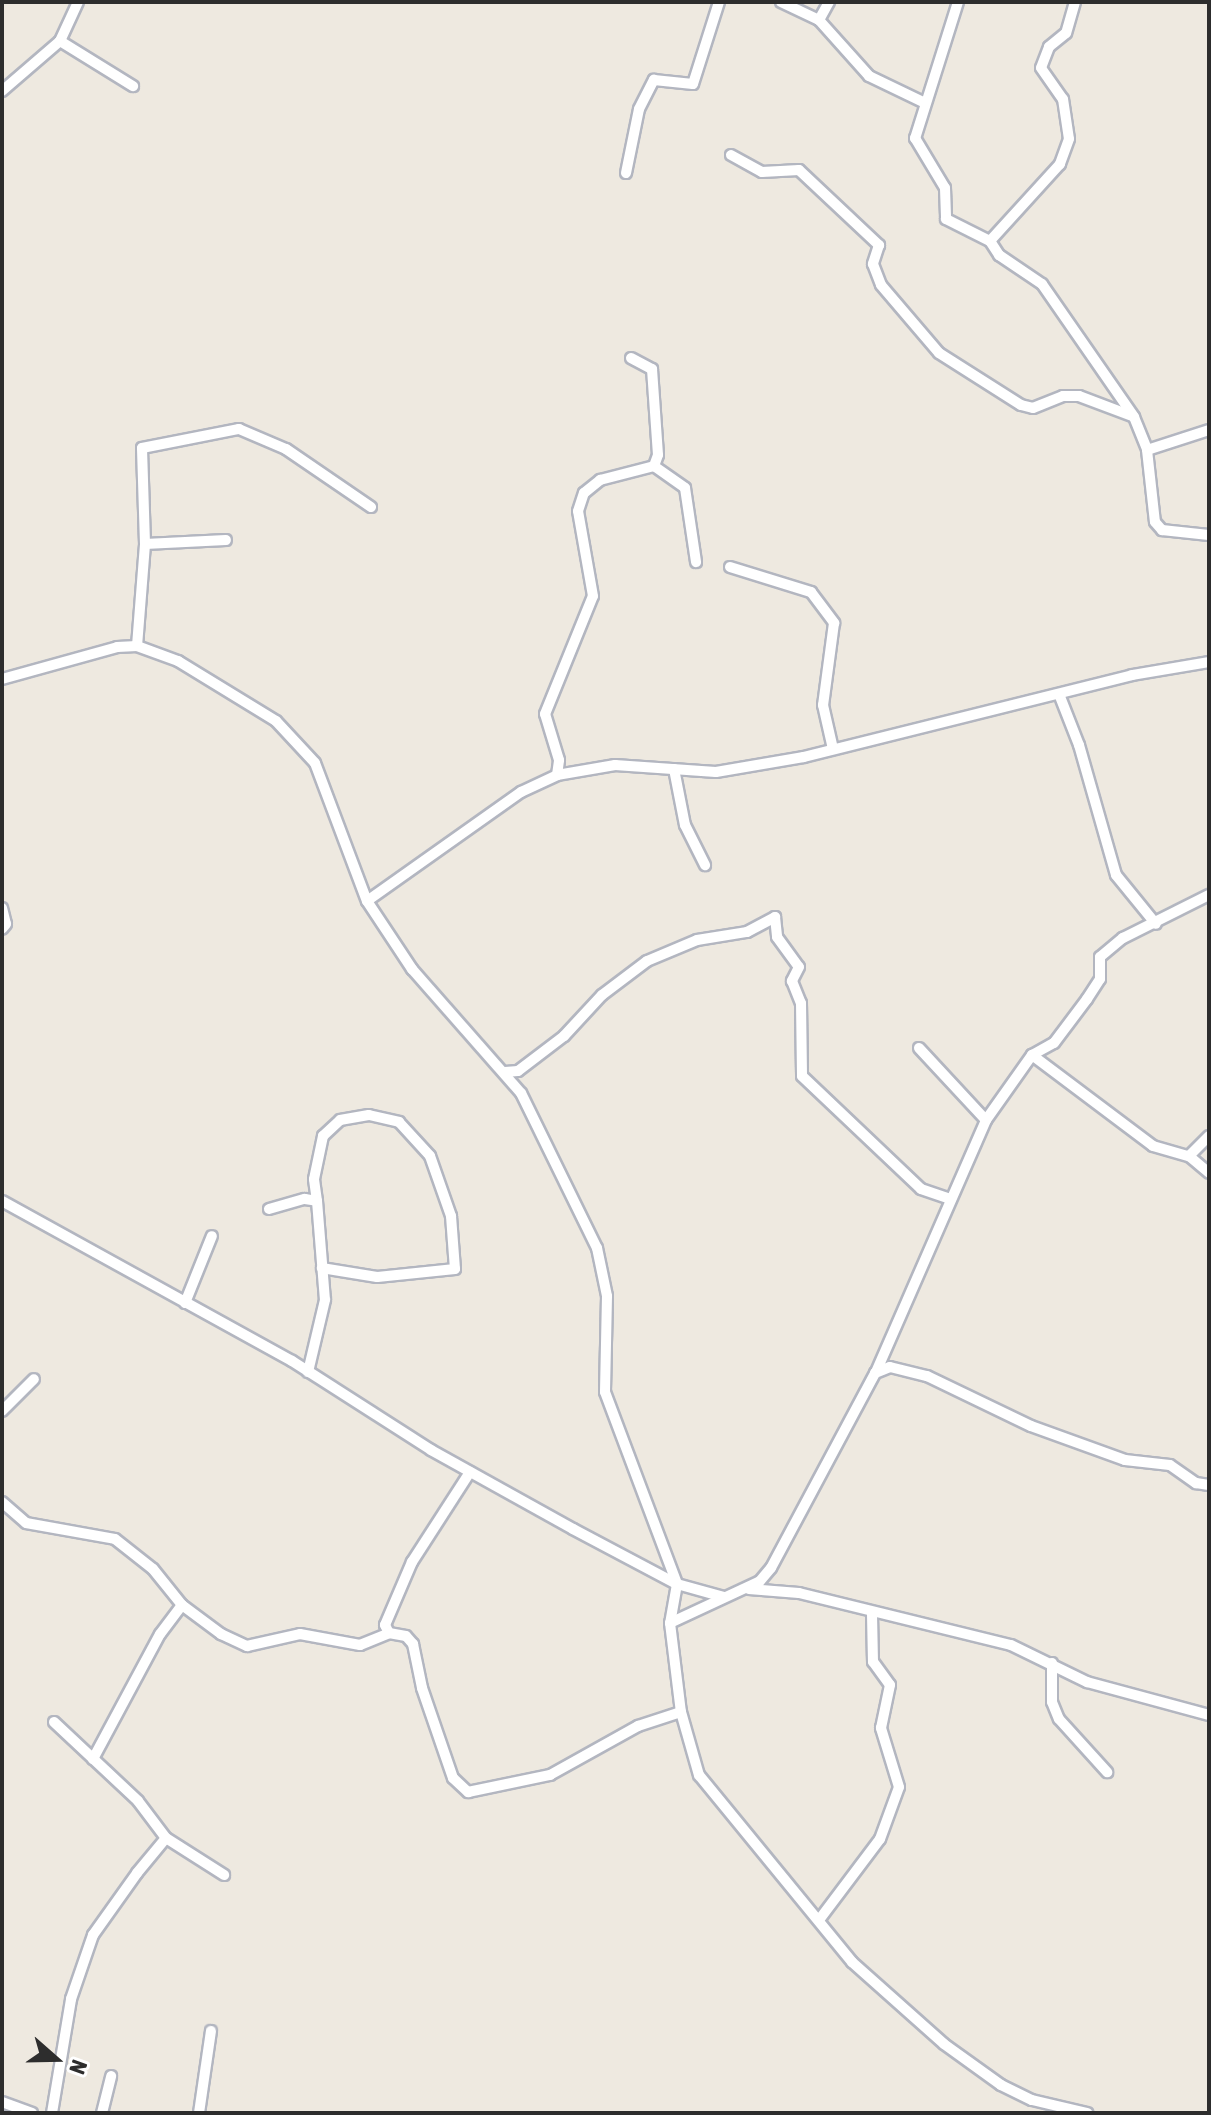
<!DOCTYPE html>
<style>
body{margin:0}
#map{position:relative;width:1211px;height:2115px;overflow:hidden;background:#eee9e0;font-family:"Asap Condensed",sans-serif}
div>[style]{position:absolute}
.roads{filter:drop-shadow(2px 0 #b3b6c0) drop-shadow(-2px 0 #b3b6c0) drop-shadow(0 2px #b3b6c0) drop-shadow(0 -2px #b3b6c0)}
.street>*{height:10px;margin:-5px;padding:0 5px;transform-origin:5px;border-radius:5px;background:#fff}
span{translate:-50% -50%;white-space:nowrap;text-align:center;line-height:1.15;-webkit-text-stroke:6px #fff;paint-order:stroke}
.frame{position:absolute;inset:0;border:4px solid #2d2d2d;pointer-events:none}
.north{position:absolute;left:16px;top:2019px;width:80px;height:80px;-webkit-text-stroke:6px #fff;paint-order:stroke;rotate:110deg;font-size:22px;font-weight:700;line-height:32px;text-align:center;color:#2d2d2d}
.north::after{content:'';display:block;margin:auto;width:28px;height:36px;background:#2d2d2d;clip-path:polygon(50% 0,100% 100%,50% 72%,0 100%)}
</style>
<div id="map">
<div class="roads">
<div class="street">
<div style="left:78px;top:2px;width:43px;rotate:114.8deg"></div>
<div style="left:60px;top:41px;width:86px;rotate:31.7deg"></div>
<div style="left:781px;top:2px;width:42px;rotate:25.3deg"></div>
<div style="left:819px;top:20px;width:75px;rotate:48.2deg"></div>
<div style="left:869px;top:76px;width:60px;rotate:25.7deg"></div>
<div style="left:958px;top:2px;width:143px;rotate:107.5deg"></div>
<div style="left:915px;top:138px;width:58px;rotate:59deg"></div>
<div style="left:945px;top:188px;width:31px;rotate:88deg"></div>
<div style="left:946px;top:219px;width:49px;rotate:26.6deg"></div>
<div style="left:1075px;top:2px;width:32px;rotate:106deg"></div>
<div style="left:1066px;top:33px;width:22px;rotate:141deg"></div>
<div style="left:1049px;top:47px;width:22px;rotate:111deg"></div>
<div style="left:1041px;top:68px;width:38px;rotate:55deg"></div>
<div style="left:1063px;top:99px;width:40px;rotate:81.5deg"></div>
<div style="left:1069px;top:139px;width:27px;rotate:110deg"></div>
<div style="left:1060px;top:164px;width:104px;rotate:132.3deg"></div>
<div style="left:990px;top:241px;width:17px;rotate:57deg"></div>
<div style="left:999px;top:255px;width:52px;rotate:34deg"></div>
<div style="left:1042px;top:284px;width:162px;rotate:55.3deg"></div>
<div style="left:1134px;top:417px;width:35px;rotate:68deg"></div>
<div style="left:819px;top:20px;width:21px;rotate:-61deg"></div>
<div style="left:2px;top:91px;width:77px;rotate:-40.8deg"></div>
<div style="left:731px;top:155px;width:35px;rotate:29deg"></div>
<div style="left:762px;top:172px;width:37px;rotate:-3deg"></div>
<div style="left:799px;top:170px;width:110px;rotate:43.2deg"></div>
<div style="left:879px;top:245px;width:20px;rotate:108deg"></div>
<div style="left:873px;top:264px;width:22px;rotate:69deg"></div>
<div style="left:881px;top:285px;width:89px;rotate:49.5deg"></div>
<div style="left:939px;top:353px;width:97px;rotate:32.4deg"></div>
<div style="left:1021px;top:405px;width:12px;rotate:14deg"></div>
<div style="left:1033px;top:408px;width:32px;rotate:-22deg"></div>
<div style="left:1063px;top:396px;width:16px"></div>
<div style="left:1079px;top:396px;width:57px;rotate:20.7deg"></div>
<div style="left:626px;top:173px;width:65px;rotate:-78.5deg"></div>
<div style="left:639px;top:109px;width:33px;rotate:-63deg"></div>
<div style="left:654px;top:80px;width:39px;rotate:6deg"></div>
<div style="left:693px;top:84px;width:86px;rotate:-72.4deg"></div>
<div style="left:631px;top:358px;width:24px;rotate:28deg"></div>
<div style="left:652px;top:369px;width:86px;rotate:86deg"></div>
<div style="left:658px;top:455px;width:12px;rotate:110deg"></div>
<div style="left:1209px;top:430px;width:65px;rotate:162.1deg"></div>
<div style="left:1147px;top:450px;width:72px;rotate:83.7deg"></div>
<div style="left:1155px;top:522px;width:11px;rotate:49deg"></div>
<div style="left:1162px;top:530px;width:47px;rotate:6.1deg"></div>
<div style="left:145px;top:544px;width:96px;rotate:-91.8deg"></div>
<div style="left:142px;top:448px;width:99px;rotate:-11.1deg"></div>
<div style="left:239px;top:429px;width:51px;rotate:23.1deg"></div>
<div style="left:286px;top:449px;width:103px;rotate:34.3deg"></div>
<div style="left:730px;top:567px;width:85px;rotate:17.2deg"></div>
<div style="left:811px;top:592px;width:39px;rotate:53deg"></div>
<div style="left:834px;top:623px;width:83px;rotate:97.6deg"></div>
<div style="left:823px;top:705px;width:45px;rotate:77.2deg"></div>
<div style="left:137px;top:646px;width:102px;rotate:-85.5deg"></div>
<div style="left:145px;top:544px;width:81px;rotate:-2.8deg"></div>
<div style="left:2px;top:679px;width:119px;rotate:-15.5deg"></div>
<div style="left:117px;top:647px;width:20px;rotate:-3deg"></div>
<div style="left:137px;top:646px;width:44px;rotate:20.1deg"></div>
<div style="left:178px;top:661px;width:115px;rotate:31.5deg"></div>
<div style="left:276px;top:721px;width:57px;rotate:47.1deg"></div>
<div style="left:315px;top:763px;width:147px;rotate:69.4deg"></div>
<div style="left:367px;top:901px;width:82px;rotate:56.5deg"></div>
<div style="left:412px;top:969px;width:165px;rotate:48.7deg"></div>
<div style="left:521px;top:1093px;width:173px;rotate:63.9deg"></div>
<div style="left:597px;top:1248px;width:49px;rotate:78.2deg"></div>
<div style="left:607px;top:1296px;width:96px;rotate:91.2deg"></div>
<div style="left:605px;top:1392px;width:205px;rotate:69.4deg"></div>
<div style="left:677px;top:1584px;width:40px;rotate:100deg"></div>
<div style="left:670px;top:1623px;width:90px;rotate:83deg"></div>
<div style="left:681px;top:1712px;width:66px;rotate:74.1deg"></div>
<div style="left:699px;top:1775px;width:242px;rotate:50.7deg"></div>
<div style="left:852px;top:1962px;width:123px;rotate:41.7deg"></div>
<div style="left:944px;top:2044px;width:70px;rotate:35.7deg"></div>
<div style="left:1001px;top:2085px;width:34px;rotate:26deg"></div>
<div style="left:1032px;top:2100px;width:57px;rotate:13.3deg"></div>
<div style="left:1059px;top:694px;width:55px;rotate:68.6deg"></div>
<div style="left:1079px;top:745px;width:135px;rotate:74.1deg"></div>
<div style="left:1116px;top:875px;width:63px;rotate:50.8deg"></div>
<div style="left:674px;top:769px;width:57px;rotate:78.9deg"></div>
<div style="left:685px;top:825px;width:45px;rotate:63.4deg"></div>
<div style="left:557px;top:775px;width:15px;rotate:-82deg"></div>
<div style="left:559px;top:760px;width:48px;rotate:-106.9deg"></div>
<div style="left:545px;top:714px;width:127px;rotate:-67.9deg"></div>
<div style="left:593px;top:596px;width:86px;rotate:-100deg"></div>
<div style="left:578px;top:511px;width:19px;rotate:-72deg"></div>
<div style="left:584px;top:493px;width:21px;rotate:-39deg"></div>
<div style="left:600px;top:480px;width:56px;rotate:-14.5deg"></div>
<div style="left:654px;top:466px;width:38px;rotate:35deg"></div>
<div style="left:685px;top:488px;width:75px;rotate:81.5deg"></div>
<div style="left:367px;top:901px;width:189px;rotate:-35.3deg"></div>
<div style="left:521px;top:792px;width:40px;rotate:-25deg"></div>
<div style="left:557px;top:775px;width:59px;rotate:-9.8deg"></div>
<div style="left:615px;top:765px;width:101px;rotate:4deg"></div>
<div style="left:716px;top:772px;width:89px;rotate:-9.7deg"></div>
<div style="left:804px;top:757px;width:338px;rotate:-14deg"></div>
<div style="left:1132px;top:675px;width:78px;rotate:-9.6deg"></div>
<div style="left:2px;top:908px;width:16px;rotate:76deg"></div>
<div style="left:6px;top:924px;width:6px;rotate:129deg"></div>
<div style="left:919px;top:1048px;width:98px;rotate:47.1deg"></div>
<div style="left:1032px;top:1055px;width:25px;rotate:-29deg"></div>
<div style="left:1054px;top:1043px;width:55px;rotate:-53.1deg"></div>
<div style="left:1087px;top:999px;width:24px;rotate:-57deg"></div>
<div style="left:1100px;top:979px;width:22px;rotate:-90deg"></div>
<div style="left:1100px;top:957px;width:30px;rotate:-40deg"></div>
<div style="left:1123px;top:938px;width:96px;rotate:-26.6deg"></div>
<div style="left:505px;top:1072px;width:13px;rotate:-4deg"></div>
<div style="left:518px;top:1071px;width:58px;rotate:-37.3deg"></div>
<div style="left:564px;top:1036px;width:56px;rotate:-47.2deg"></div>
<div style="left:602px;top:995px;width:56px;rotate:-37.1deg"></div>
<div style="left:647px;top:961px;width:54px;rotate:-22.8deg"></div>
<div style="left:697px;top:940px;width:51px;rotate:-9.1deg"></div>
<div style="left:747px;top:932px;width:32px;rotate:-28deg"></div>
<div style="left:775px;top:917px;width:20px;rotate:84deg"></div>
<div style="left:777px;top:937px;width:37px;rotate:54deg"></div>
<div style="left:799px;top:967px;width:16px;rotate:117deg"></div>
<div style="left:792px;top:981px;width:24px;rotate:68deg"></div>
<div style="left:801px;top:1003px;width:73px;rotate:89.2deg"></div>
<div style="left:802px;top:1076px;width:164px;rotate:43.5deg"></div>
<div style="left:921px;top:1189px;width:31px;rotate:19deg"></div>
<div style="left:1209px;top:1136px;width:28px;rotate:135deg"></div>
<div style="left:1189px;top:1156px;width:26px;rotate:40deg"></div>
<div style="left:2px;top:1201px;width:331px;rotate:28.9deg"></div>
<div style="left:292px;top:1361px;width:165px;rotate:32.6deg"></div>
<div style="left:431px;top:1450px;width:162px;rotate:29.1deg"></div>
<div style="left:573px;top:1529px;width:118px;rotate:27.9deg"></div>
<div style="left:677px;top:1584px;width:49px;rotate:15.5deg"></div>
<div style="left:317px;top:1201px;width:22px;rotate:-98deg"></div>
<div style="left:314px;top:1179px;width:44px;rotate:-78.2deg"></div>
<div style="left:323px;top:1136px;width:23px;rotate:-43deg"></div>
<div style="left:340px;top:1120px;width:29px;rotate:-10deg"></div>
<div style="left:369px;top:1115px;width:31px;rotate:13deg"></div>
<div style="left:399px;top:1122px;width:46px;rotate:47.6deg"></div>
<div style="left:430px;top:1156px;width:64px;rotate:70.7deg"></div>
<div style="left:451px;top:1216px;width:53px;rotate:85.7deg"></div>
<div style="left:455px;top:1269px;width:78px;rotate:174.1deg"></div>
<div style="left:377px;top:1277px;width:56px;rotate:-170.7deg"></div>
<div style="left:269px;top:1209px;width:37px;rotate:-16deg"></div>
<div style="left:305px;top:1199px;width:12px;rotate:9deg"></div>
<div style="left:317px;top:1201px;width:99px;rotate:85.4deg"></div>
<div style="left:325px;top:1300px;width:74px;rotate:103.3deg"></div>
<div style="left:185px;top:1303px;width:72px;rotate:-68.1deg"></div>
<div style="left:876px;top:1372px;width:275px;rotate:-66.4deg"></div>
<div style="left:986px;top:1120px;width:80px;rotate:-54.7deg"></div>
<div style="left:1032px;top:1055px;width:151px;rotate:36.9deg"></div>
<div style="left:1153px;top:1146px;width:37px;rotate:16deg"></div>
<div style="left:2px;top:1411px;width:45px;rotate:-45deg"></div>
<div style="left:2px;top:1502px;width:32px;rotate:41deg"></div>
<div style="left:26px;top:1523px;width:90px;rotate:10.2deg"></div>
<div style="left:115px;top:1539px;width:48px;rotate:38.3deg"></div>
<div style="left:153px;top:1569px;width:46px;rotate:51.1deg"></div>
<div style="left:182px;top:1605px;width:36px;rotate:127deg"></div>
<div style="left:160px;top:1634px;width:142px;rotate:118.2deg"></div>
<div style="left:749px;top:1589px;width:50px;rotate:4.6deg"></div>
<div style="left:799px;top:1593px;width:218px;rotate:13.8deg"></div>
<div style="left:1011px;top:1645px;width:85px;rotate:26deg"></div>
<div style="left:1087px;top:1682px;width:126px;rotate:15.1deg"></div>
<div style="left:182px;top:1605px;width:49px;rotate:36.6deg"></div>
<div style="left:221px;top:1634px;width:29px;rotate:25deg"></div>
<div style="left:247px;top:1646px;width:54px;rotate:-12.8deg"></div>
<div style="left:300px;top:1634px;width:61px;rotate:10.4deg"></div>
<div style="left:360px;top:1645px;width:31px;rotate:-22deg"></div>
<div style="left:389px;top:1633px;width:17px;rotate:10deg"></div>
<div style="left:406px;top:1636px;width:11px;rotate:49deg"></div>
<div style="left:413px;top:1644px;width:45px;rotate:78.4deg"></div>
<div style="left:422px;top:1688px;width:95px;rotate:71deg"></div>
<div style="left:453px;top:1778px;width:21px;rotate:43deg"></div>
<div style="left:468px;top:1792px;width:84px;rotate:-11.7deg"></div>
<div style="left:550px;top:1775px;width:101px;rotate:-29.1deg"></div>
<div style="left:638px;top:1726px;width:45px;rotate:-18deg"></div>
<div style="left:670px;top:1623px;width:99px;rotate:-25deg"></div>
<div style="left:760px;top:1581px;width:17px;rotate:-50deg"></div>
<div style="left:771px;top:1568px;width:221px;rotate:-61.9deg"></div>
<div style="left:875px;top:1373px;width:16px;rotate:-22deg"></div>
<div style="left:890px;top:1367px;width:38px;rotate:14deg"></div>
<div style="left:927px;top:1376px;width:115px;rotate:25.7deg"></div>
<div style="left:1031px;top:1426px;width:100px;rotate:19.9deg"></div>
<div style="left:1125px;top:1460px;width:45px;rotate:6.3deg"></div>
<div style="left:1170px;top:1465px;width:32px;rotate:35deg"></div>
<div style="left:1196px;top:1483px;width:13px;rotate:9deg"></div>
<div style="left:389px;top:1633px;width:9px;rotate:-117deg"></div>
<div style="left:385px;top:1625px;width:69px;rotate:-66.8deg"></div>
<div style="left:412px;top:1562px;width:107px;rotate:-57.2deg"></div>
<div style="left:1052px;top:1663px;width:39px;rotate:90deg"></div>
<div style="left:1052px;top:1702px;width:18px;rotate:68deg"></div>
<div style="left:1059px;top:1719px;width:72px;rotate:47.8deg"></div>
<div style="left:54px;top:1722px;width:115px;rotate:43.2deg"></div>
<div style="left:138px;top:1801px;width:46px;rotate:52.9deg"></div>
<div style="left:819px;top:1920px;width:101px;rotate:-53deg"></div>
<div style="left:880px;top:1839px;width:55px;rotate:-69.9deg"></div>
<div style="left:899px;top:1787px;width:62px;rotate:-107deg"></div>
<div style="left:881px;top:1728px;width:44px;rotate:-78.2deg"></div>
<div style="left:890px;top:1685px;width:29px;rotate:-126deg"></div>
<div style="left:873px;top:1662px;width:49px;rotate:-91.2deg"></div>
<div style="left:2px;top:2102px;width:32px;rotate:20deg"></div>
<div style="left:52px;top:2113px;width:116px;rotate:-80.5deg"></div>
<div style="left:71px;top:1999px;width:68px;rotate:-71deg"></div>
<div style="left:93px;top:1935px;width:76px;rotate:-54.6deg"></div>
<div style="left:137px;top:1873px;width:45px;rotate:-50.4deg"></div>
<div style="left:166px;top:1838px;width:69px;rotate:32.5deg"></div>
<div style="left:102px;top:2113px;width:38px;rotate:-76deg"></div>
<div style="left:199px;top:2113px;width:83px;rotate:-81.7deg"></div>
</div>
</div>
<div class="frame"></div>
<div class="north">N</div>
</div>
